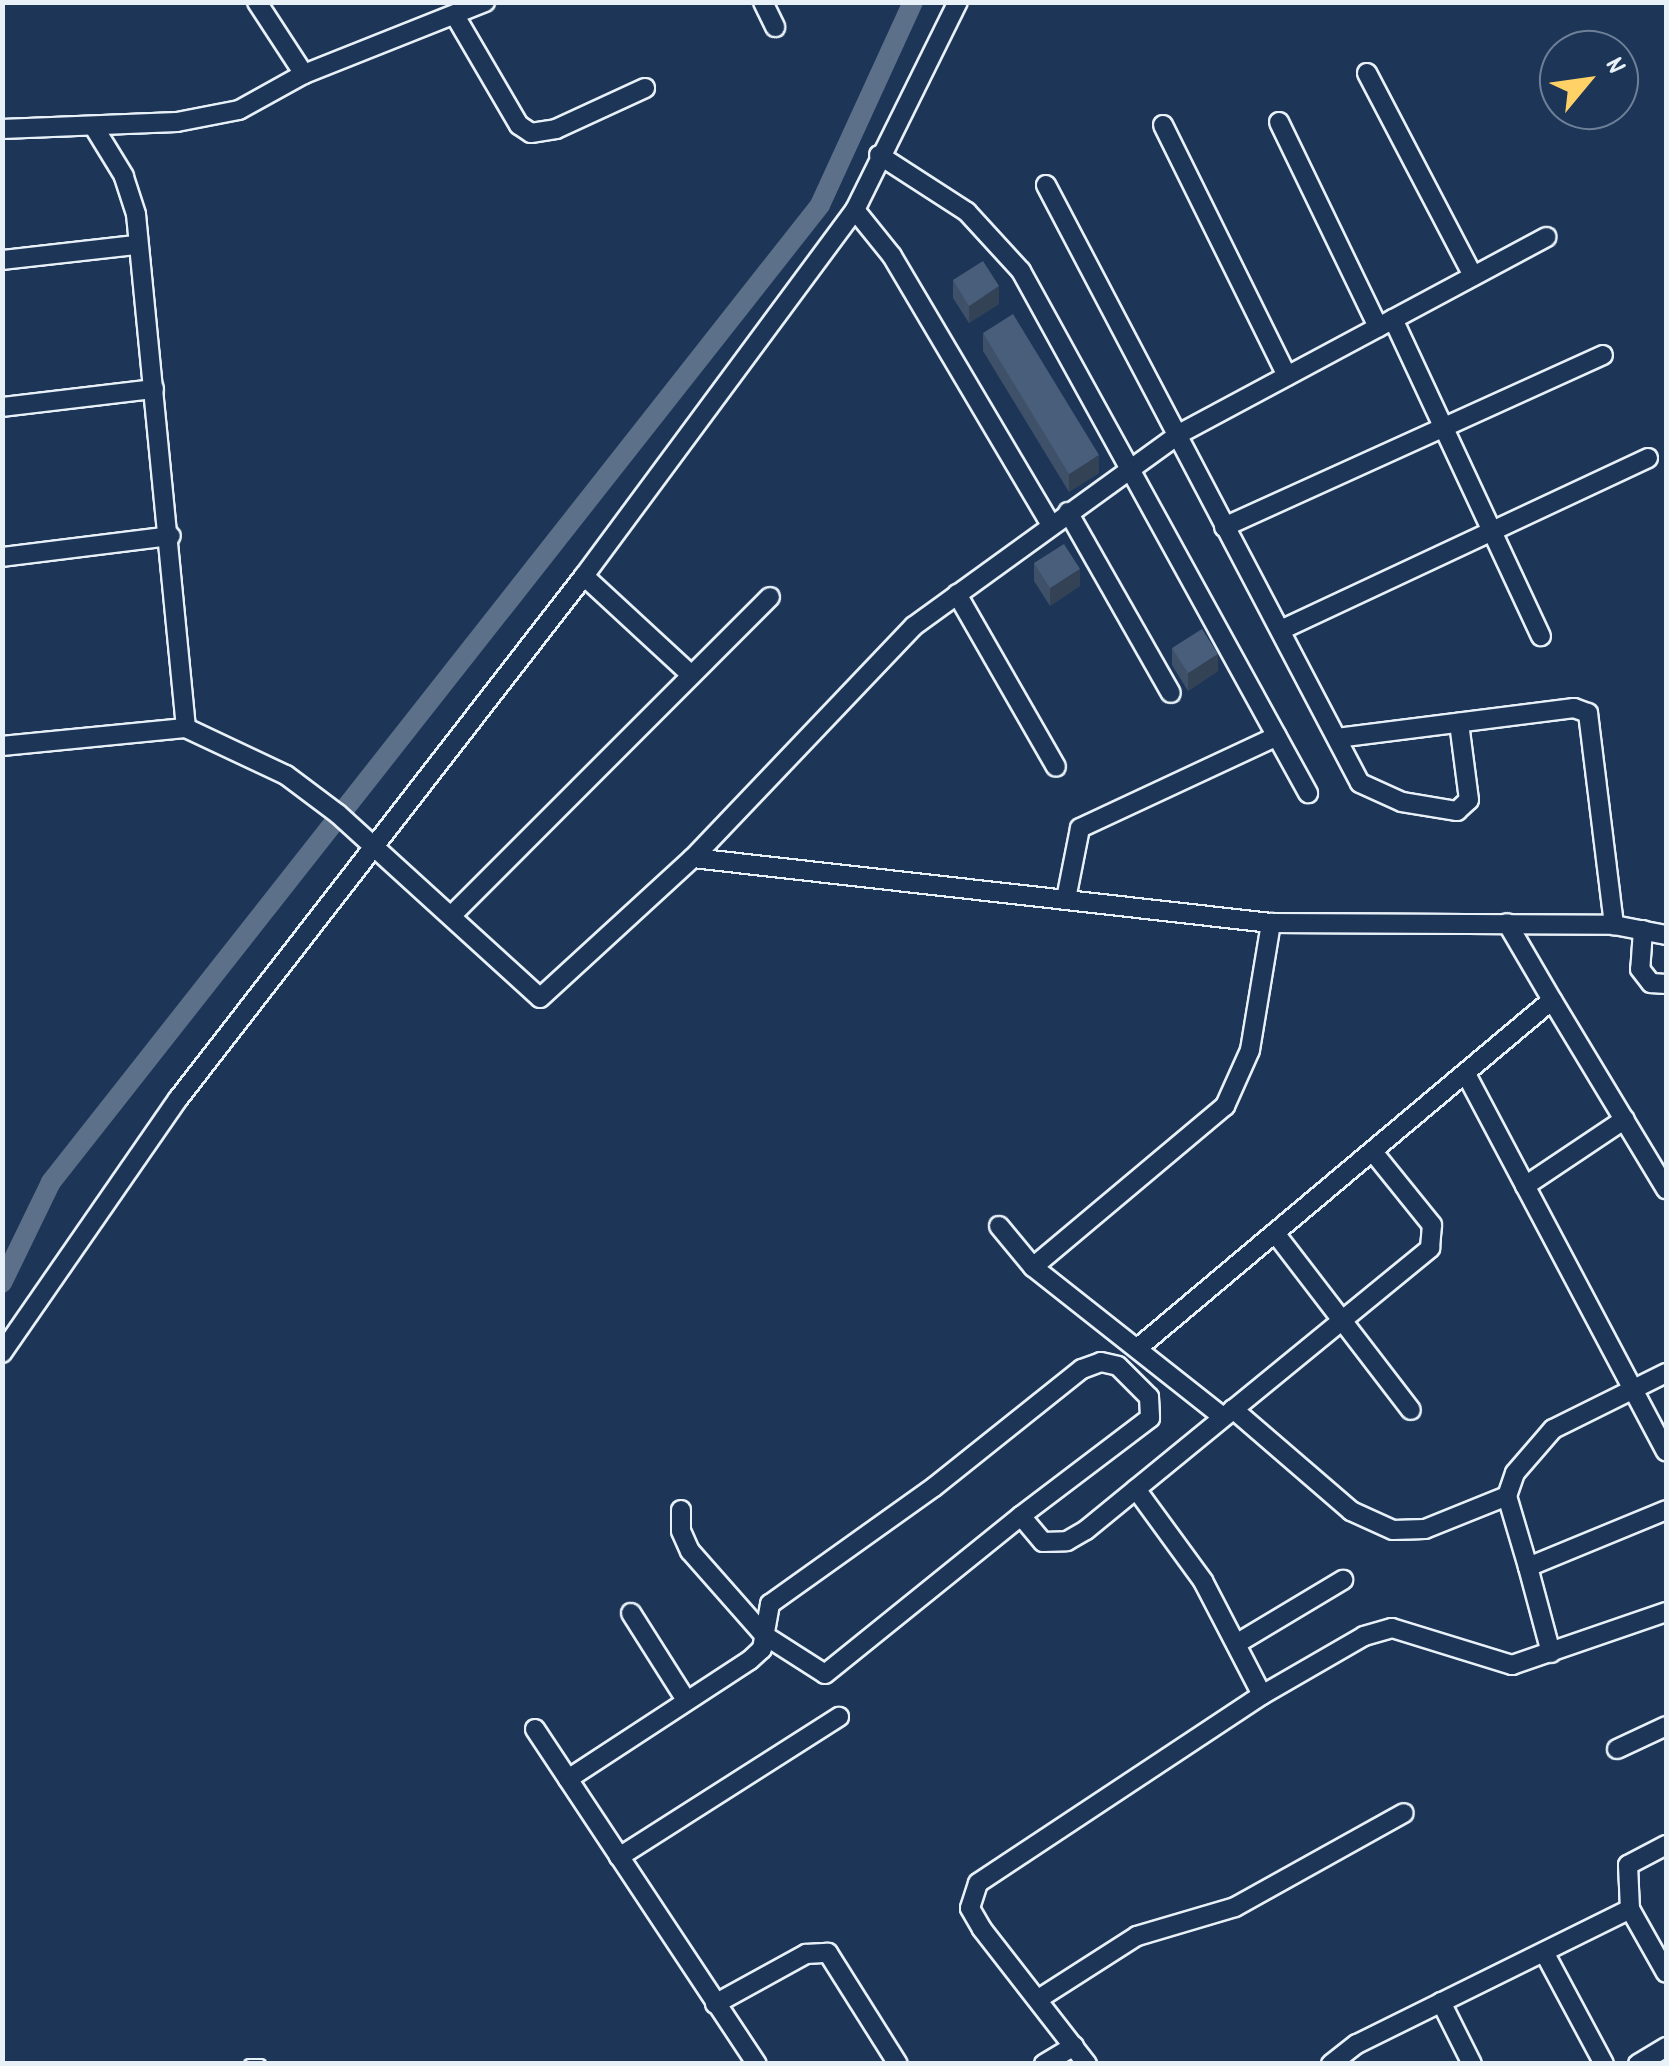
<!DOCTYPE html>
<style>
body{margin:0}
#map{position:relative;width:1669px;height:2066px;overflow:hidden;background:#1d3557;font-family:Dekko,sans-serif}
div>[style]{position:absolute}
.canal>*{height:20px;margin:-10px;padding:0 10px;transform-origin:10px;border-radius:10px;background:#5d7089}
.roads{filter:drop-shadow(2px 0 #e8f1f8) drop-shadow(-2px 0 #e8f1f8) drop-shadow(0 2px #e8f1f8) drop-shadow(0 -2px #e8f1f8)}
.lane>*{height:9px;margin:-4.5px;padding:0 4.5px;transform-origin:4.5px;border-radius:4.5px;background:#1d3557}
.street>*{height:18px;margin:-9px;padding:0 9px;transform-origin:9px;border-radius:9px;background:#1d3557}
.wall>*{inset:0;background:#3f5169}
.shaded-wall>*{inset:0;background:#334255}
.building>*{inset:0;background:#495e7a}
span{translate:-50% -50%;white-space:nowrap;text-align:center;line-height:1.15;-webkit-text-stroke:10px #1d3557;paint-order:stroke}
.frame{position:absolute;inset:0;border:5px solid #e8f1f8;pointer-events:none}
.north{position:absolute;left:1539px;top:30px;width:100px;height:100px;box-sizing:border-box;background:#1d3557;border:2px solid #6e8097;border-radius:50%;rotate:61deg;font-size:28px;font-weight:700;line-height:40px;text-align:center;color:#e8f1f8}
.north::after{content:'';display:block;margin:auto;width:35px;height:45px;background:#ffd166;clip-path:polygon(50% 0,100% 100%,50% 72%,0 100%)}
</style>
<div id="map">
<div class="canal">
<div style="left:2px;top:1283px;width:112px;rotate:-64.1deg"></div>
<div style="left:51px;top:1182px;width:1243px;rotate:-51.79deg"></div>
<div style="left:820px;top:205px;width:223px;rotate:-65.4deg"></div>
</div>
<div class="roads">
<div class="lane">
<div style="left:249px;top:2064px;width:11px"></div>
</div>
<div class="street">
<div style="left:257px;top:2px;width:86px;rotate:56.9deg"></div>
<div style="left:763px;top:2px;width:28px;rotate:64deg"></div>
<div style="left:457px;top:19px;width:123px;rotate:59.7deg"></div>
<div style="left:519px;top:125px;width:14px;rotate:34deg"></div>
<div style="left:531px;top:133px;width:25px;rotate:-9deg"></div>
<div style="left:556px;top:129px;width:98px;rotate:-24.7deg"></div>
<div style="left:1367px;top:73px;width:229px;rotate:62.4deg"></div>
<div style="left:1279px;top:122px;width:228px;rotate:64.2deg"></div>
<div style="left:1163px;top:125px;width:280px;rotate:63.7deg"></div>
<div style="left:2px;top:129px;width:175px;rotate:-2.3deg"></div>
<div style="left:177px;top:122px;width:63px;rotate:-11deg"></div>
<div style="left:239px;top:110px;width:74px;rotate:-29deg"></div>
<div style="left:304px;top:74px;width:195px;rotate:-21.7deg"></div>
<div style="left:879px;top:155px;width:105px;rotate:32.9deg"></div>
<div style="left:967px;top:212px;width:80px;rotate:47.5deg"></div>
<div style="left:1021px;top:271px;width:596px;rotate:61.2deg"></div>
<div style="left:1046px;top:185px;width:675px;rotate:62.3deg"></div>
<div style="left:1360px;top:783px;width:46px;rotate:24.3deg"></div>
<div style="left:1402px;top:802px;width:56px;rotate:9.3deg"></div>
<div style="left:1457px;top:811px;width:16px;rotate:-43deg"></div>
<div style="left:1469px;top:800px;width:78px;rotate:-97.4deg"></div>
<div style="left:855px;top:210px;width:59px;rotate:51.2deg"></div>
<div style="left:892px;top:256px;width:312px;rotate:59.4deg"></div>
<div style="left:2px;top:260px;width:134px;rotate:-6.4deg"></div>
<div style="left:1393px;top:319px;width:350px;rotate:65deg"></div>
<div style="left:2px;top:407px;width:153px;rotate:-6.8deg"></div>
<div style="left:1068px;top:512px;width:208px;rotate:60.4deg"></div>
<div style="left:1224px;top:527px;width:416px;rotate:-24.4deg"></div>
<div style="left:2px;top:557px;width:170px;rotate:-7.1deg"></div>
<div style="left:584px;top:576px;width:143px;rotate:42.7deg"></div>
<div style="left:957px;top:594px;width:199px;rotate:60.2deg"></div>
<div style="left:1283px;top:629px;width:403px;rotate:-25.1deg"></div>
<div style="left:186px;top:728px;width:110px;rotate:25.2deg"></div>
<div style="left:286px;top:775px;width:65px;rotate:36.9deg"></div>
<div style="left:338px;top:814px;width:273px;rotate:42.3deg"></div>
<div style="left:540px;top:998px;width:207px;rotate:-42.5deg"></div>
<div style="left:693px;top:858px;width:320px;rotate:-46.4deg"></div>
<div style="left:914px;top:626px;width:327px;rotate:-35.9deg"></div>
<div style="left:1179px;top:434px;width:417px;rotate:-28.2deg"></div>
<div style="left:1337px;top:738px;width:239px;rotate:-7.2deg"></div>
<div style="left:1574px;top:708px;width:15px;rotate:20deg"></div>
<div style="left:1588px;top:713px;width:214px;rotate:83deg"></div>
<div style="left:2px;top:746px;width:185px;rotate:-5.6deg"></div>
<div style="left:186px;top:728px;width:516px;rotate:-95.56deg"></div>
<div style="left:136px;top:214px;width:40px;rotate:-108deg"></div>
<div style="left:124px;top:176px;width:57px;rotate:-121.5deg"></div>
<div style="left:693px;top:858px;width:582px;rotate:6.42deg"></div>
<div style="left:1271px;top:923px;width:343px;rotate:0.3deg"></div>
<div style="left:1614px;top:925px;width:53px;rotate:10.9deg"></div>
<div style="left:1066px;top:899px;width:72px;rotate:-78.8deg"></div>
<div style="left:1080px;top:828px;width:217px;rotate:-25deg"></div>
<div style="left:451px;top:916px;width:451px;rotate:-45deg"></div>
<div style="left:1643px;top:930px;width:39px;rotate:94deg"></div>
<div style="left:1640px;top:969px;width:18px;rotate:52deg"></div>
<div style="left:1651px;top:983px;width:15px;rotate:4deg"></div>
<div style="left:1552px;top:1000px;width:221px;rotate:58.9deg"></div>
<div style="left:1466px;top:1074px;width:427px;rotate:62.1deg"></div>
<div style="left:1525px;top:1186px;width:120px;rotate:-33.8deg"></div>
<div style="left:999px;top:1226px;width:53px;rotate:50.3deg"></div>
<div style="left:1033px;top:1267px;width:242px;rotate:38.3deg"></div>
<div style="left:1275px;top:1233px;width:223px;rotate:52.5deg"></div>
<div style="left:1033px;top:1267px;width:251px;rotate:-40deg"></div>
<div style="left:1225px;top:1106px;width:61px;rotate:-65.9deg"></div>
<div style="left:1250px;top:1050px;width:129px;rotate:-80.6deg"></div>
<div style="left:1139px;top:1347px;width:539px;rotate:-40.04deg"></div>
<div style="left:1552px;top:1000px;width:89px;rotate:-120.3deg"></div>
<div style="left:2px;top:1353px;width:309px;rotate:-55.3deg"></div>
<div style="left:178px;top:1099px;width:662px;rotate:-52.18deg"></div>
<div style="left:584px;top:576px;width:455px;rotate:-53.5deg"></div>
<div style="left:855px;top:210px;width:232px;rotate:-63.7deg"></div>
<div style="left:1666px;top:1373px;width:126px;rotate:153.6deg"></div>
<div style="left:1553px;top:1429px;width:58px;rotate:130.8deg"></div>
<div style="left:1515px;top:1473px;width:24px;rotate:109deg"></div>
<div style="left:1507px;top:1496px;width:74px;rotate:73.5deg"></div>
<div style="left:1528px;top:1567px;width:149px;rotate:-22.4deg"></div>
<div style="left:1233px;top:1409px;width:156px;rotate:40.8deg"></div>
<div style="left:1351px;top:1511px;width:46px;rotate:24.3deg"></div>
<div style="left:1393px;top:1530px;width:32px;rotate:-2deg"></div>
<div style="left:1425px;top:1529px;width:88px;rotate:-21.9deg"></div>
<div style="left:1136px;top:1489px;width:114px;rotate:53.9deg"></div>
<div style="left:1203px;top:1581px;width:128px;rotate:62.6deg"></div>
<div style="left:681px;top:1510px;width:21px;rotate:90deg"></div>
<div style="left:681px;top:1531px;width:22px;rotate:66deg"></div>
<div style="left:690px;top:1551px;width:112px;rotate:48.6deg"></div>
<div style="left:764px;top:1635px;width:72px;rotate:32.6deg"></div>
<div style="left:825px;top:1674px;width:252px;rotate:-38.9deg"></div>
<div style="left:1021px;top:1516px;width:34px;rotate:50deg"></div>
<div style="left:1043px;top:1542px;width:24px;rotate:-2deg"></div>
<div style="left:1067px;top:1541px;width:22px;rotate:-30deg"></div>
<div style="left:1086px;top:1530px;width:445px;rotate:-39.3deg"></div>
<div style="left:1430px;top:1248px;width:23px;rotate:-85deg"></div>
<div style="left:1432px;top:1225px;width:94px;rotate:-128.9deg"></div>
<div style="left:1528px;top:1567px;width:89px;rotate:75deg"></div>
<div style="left:631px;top:1613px;width:103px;rotate:57.7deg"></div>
<div style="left:1236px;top:1644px;width:125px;rotate:-30.9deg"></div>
<div style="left:535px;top:1729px;width:402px;rotate:56.5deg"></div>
<div style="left:1617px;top:1749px;width:54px;rotate:-25.1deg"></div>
<div style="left:568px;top:1779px;width:217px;rotate:-33.2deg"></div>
<div style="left:750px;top:1660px;width:16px;rotate:-43deg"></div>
<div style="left:762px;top:1649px;width:46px;rotate:-79.9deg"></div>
<div style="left:770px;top:1604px;width:201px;rotate:-35.5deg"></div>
<div style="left:934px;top:1487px;width:189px;rotate:-38.6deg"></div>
<div style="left:1082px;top:1369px;width:20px;rotate:-20deg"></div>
<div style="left:1101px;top:1362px;width:17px;rotate:13deg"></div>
<div style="left:1118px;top:1366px;width:44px;rotate:45deg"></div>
<div style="left:1149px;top:1397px;width:21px;rotate:87deg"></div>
<div style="left:1150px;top:1418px;width:162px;rotate:142.8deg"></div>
<div style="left:619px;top:1857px;width:261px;rotate:-32.5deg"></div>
<div style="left:1630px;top:1909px;width:44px;rotate:-92.6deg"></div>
<div style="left:1628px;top:1865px;width:43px;rotate:-27.8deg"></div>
<div style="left:1544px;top:1952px;width:127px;rotate:61.8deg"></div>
<div style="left:1040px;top:1998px;width:115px;rotate:-32.6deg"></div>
<div style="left:1137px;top:1936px;width:102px;rotate:-16.5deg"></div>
<div style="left:1235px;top:1907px;width:193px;rotate:-29.1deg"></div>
<div style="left:1441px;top:2002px;width:69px;rotate:63.4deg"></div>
<div style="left:715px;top:2004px;width:104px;rotate:-28.8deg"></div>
<div style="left:806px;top:1954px;width:22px;rotate:-3deg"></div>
<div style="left:828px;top:1953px;width:131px;rotate:57.8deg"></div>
<div style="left:1044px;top:2064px;width:35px;rotate:-31deg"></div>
<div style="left:1087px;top:2064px;width:171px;rotate:-127.9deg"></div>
<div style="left:982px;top:1929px;width:24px;rotate:-120deg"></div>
<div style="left:970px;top:1908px;width:26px;rotate:-72deg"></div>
<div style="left:978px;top:1883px;width:341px;rotate:-33.5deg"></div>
<div style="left:1262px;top:1695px;width:118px;rotate:-30deg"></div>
<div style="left:1364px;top:1636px;width:29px;rotate:-16deg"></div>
<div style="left:1392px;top:1628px;width:126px;rotate:17.1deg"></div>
<div style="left:1512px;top:1665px;width:163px;rotate:-19deg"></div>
<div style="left:1331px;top:2064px;width:33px;rotate:-38deg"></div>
<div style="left:1357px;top:2044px;width:305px;rotate:-26.3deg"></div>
<div style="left:1630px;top:1909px;width:73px;rotate:60.6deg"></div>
<div style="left:1638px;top:2064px;width:33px;rotate:-31deg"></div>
</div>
</div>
<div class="wall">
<div style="clip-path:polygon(953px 280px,999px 304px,969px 323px,953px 298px)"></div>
<div style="clip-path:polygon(983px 333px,1099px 473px,1069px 492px,983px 351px)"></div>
<div style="clip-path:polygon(1034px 563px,1080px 586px,1050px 606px,1034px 581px)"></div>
<div style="clip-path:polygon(1172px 648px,1218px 671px,1188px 691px,1172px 665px)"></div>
</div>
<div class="shaded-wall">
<div style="clip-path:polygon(999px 286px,999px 304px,969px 323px,969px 306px)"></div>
<div style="clip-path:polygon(1099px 455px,1099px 473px,1069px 492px,1069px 474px)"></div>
<div style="clip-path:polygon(1080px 569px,1080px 586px,1050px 606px,1050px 588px)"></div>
<div style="clip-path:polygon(1218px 654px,1218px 671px,1188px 691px,1188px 673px)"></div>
</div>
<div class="building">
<div style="clip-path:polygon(983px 261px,999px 286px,969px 306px,953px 280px)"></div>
<div style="clip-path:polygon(1013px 314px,1099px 455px,1069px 474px,983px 333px)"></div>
<div style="clip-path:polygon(1064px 544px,1080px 569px,1050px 588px,1034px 563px)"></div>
<div style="clip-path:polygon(1202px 629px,1218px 654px,1188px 673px,1172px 648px)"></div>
</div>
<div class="frame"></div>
<div class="north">N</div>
</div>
